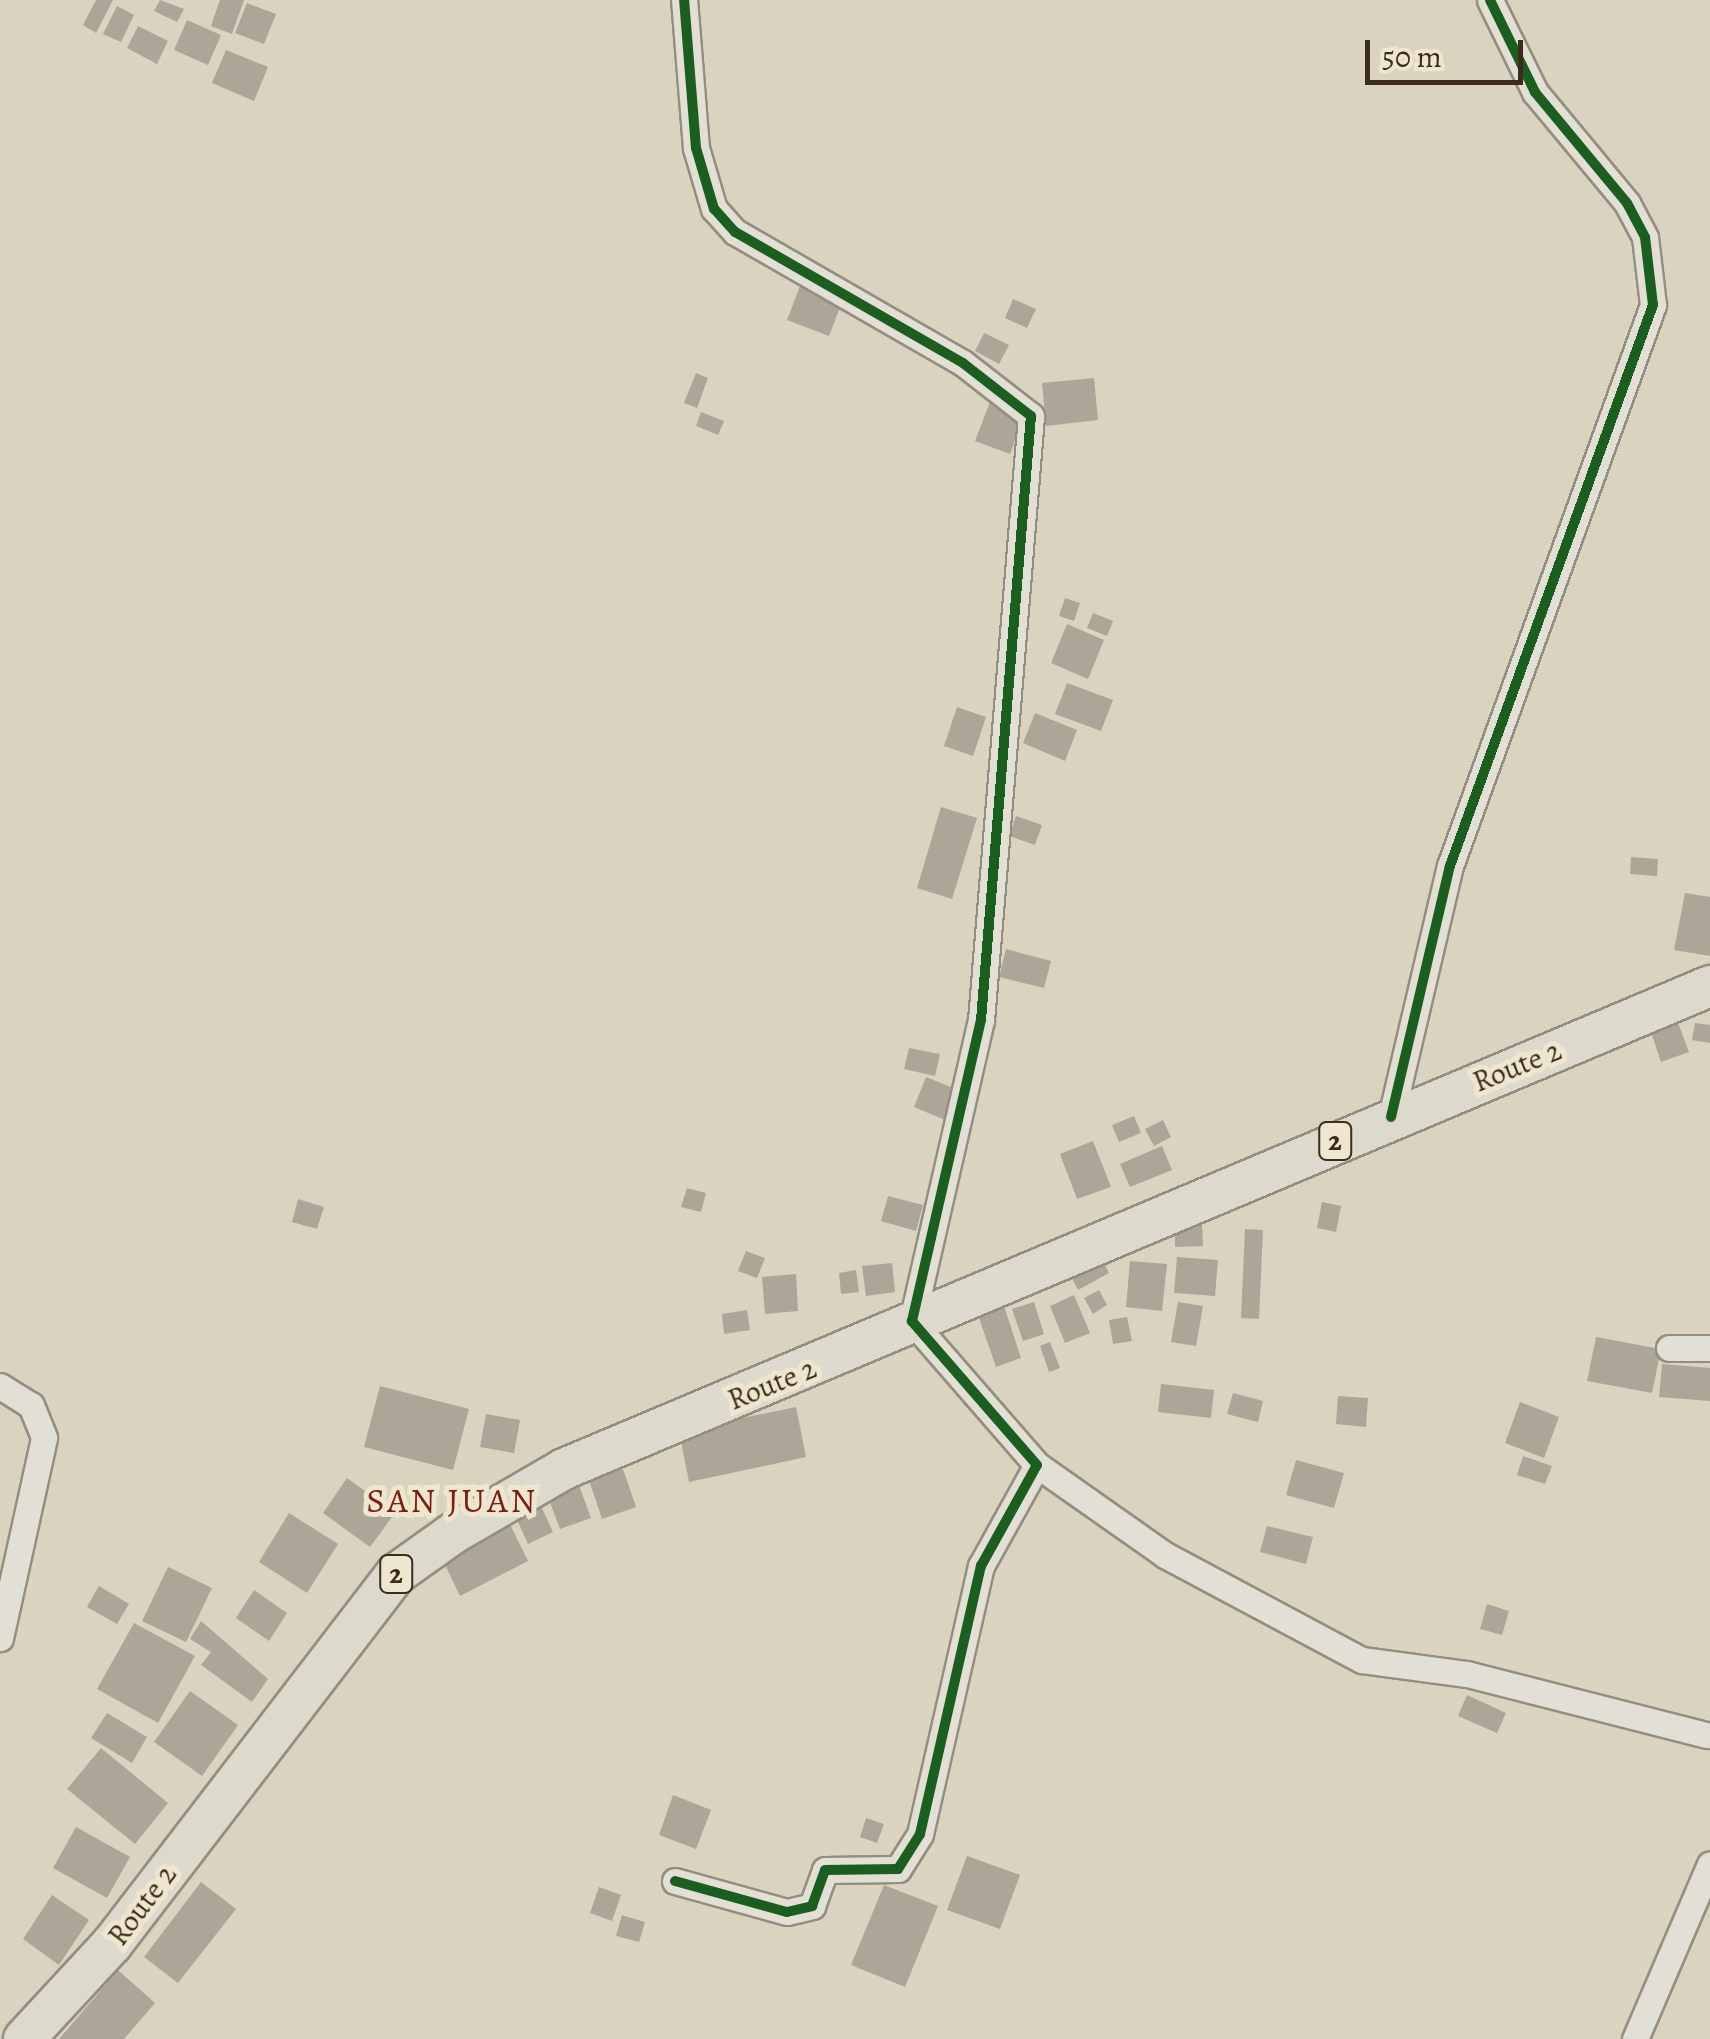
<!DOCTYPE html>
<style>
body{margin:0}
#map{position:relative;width:1710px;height:2039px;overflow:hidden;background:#dad3bf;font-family:Alegreya,serif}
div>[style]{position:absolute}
.building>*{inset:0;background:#aca698}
.roads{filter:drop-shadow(2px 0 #948e80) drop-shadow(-2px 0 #948e80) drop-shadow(0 2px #948e80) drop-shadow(0 -2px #948e80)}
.minor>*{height:25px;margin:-12.5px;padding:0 12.5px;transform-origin:12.5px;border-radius:12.5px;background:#e2dfd4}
.trunk>*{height:40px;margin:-20px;padding:0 20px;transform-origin:20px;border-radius:20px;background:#ddd9cd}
.cycleway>*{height:10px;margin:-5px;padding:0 5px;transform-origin:5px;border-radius:5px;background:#1b5e20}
span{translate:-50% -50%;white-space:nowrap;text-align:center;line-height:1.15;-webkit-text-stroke:10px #eee6ce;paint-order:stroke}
.shield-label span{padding:2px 8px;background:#eee6ce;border:2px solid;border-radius:8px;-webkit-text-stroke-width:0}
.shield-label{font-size:28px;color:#3c2c1b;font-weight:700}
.street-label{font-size:30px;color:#3c2c1b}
.quarter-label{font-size:35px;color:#7a1f14;letter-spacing:2.5px}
.scale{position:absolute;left:1365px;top:40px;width:158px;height:45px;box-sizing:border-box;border:5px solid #3c2c1b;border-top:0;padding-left:12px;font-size:30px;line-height:35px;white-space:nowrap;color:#3c2c1b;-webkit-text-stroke:8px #eee6ce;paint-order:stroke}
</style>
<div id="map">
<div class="building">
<div style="clip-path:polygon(96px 0,113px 0,96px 33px,83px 25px)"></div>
<div style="clip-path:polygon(160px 0,184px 9px,177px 22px,154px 11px)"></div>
<div style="clip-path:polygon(220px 0,244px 0,232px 34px,211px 26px)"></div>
<div style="clip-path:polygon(247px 3px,276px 14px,264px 44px,235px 33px)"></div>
<div style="clip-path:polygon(117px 6px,134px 15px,121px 42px,103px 34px)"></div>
<div style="clip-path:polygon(187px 20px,221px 35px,208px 65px,174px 50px)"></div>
<div style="clip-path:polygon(138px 26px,168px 41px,157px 64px,127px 48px)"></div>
<div style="clip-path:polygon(226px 50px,268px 67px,254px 101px,212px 83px)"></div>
<div style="clip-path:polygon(800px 286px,842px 302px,829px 336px,787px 320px)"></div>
<div style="clip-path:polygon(1013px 299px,1036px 309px,1027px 328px,1005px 318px)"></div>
<div style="clip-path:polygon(984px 333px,1009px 345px,999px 364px,975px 351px)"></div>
<div style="clip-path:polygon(696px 373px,708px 378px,697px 408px,684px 403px)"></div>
<div style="clip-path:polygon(1094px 378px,1098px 420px,1046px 426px,1042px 383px)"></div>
<div style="clip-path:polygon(990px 402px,1024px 415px,1010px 454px,975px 441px)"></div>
<div style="clip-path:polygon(701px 412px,724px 421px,718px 435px,696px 426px)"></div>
<div style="clip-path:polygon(1065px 598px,1080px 603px,1074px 621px,1059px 616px)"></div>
<div style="clip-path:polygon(1093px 613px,1113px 621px,1107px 636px,1087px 628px)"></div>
<div style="clip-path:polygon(1067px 624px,1104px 640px,1088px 679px,1051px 663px)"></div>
<div style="clip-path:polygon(1067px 683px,1113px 700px,1101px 731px,1055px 714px)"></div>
<div style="clip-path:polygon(957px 707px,986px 717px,973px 756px,944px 746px)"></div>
<div style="clip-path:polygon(1035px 713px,1077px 730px,1065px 761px,1023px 743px)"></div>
<div style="clip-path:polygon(941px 807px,977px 818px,952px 899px,917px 888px)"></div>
<div style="clip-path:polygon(1016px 816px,1042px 825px,1035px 845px,1009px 836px)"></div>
<div style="clip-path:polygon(1631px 857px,1658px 859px,1657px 876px,1630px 874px)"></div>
<div style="clip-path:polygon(1685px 893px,1710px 897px,1710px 956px,1674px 950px)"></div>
<div style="clip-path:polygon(1006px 949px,1051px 961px,1044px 988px,999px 977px)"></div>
<div style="clip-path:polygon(1677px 1020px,1689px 1052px,1661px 1062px,1650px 1029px)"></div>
<div style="clip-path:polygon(1695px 1023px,1710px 1025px,1710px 1043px,1692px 1040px)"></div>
<div style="clip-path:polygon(909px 1048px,940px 1054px,935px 1076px,904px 1069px)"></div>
<div style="clip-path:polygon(926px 1077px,958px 1090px,945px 1120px,914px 1107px)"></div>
<div style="clip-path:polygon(1134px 1116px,1141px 1133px,1119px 1142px,1112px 1125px)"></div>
<div style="clip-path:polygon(1163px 1120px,1171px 1137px,1154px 1146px,1145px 1129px)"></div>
<div style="clip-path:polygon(1093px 1141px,1111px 1187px,1077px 1199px,1060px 1154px)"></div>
<div style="clip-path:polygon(1162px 1146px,1172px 1170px,1130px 1187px,1120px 1164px)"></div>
<div style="clip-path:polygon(687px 1188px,706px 1193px,701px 1212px,681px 1207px)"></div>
<div style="clip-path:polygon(888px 1196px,923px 1205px,916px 1231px,881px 1221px)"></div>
<div style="clip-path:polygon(298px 1199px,324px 1207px,317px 1229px,292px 1222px)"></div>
<div style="clip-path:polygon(1322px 1202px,1341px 1206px,1336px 1232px,1317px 1228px)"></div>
<div style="clip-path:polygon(1202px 1223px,1203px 1246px,1175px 1247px,1175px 1224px)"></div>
<div style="clip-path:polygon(1245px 1229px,1263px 1230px,1259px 1319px,1241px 1318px)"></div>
<div style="clip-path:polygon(746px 1251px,765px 1258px,757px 1278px,738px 1271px)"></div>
<div style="clip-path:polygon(1099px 1253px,1109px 1273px,1078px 1290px,1067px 1269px)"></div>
<div style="clip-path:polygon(1177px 1257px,1218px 1260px,1215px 1296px,1174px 1293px)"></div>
<div style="clip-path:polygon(1130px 1261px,1167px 1264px,1162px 1311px,1126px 1307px)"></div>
<div style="clip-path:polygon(892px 1263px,895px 1292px,866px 1296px,862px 1266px)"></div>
<div style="clip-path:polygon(856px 1270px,859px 1292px,841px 1294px,839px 1273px)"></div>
<div style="clip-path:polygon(796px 1274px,798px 1311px,765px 1314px,762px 1277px)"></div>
<div style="clip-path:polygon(1099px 1290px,1107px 1305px,1093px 1314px,1084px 1298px)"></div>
<div style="clip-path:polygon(1074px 1295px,1090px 1333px,1065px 1343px,1050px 1306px)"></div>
<div style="clip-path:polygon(1034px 1302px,1044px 1334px,1023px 1341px,1012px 1309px)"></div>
<div style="clip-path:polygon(1178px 1302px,1203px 1306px,1196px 1346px,1171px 1342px)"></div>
<div style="clip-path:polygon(1004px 1306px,1021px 1358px,996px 1367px,978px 1315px)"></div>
<div style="clip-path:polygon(747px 1310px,750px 1330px,724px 1334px,722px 1314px)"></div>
<div style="clip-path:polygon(1127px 1317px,1132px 1341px,1113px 1344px,1109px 1320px)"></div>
<div style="clip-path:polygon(1596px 1337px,1661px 1349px,1652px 1393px,1587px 1381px)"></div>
<div style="clip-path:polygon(1050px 1342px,1060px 1368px,1049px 1372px,1040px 1346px)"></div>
<div style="clip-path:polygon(1662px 1364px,1710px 1368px,1710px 1401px,1659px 1397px)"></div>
<div style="clip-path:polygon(1161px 1384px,1214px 1390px,1211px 1418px,1158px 1412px)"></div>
<div style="clip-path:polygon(380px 1386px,469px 1409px,453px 1470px,364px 1447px)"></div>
<div style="clip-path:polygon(1233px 1393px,1263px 1401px,1258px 1422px,1227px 1414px)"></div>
<div style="clip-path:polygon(1338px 1396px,1368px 1398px,1366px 1427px,1336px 1424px)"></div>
<div style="clip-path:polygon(1520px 1402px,1559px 1417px,1544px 1458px,1505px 1443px)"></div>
<div style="clip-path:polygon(796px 1407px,806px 1457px,689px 1482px,679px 1431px)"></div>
<div style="clip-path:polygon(486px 1414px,520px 1420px,514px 1453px,480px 1447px)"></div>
<div style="clip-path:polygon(1523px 1456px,1552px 1466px,1545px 1484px,1517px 1475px)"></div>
<div style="clip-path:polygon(1296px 1460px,1344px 1473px,1334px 1508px,1286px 1495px)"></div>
<div style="clip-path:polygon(623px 1469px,636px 1507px,602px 1519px,589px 1480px)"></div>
<div style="clip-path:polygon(576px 1477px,591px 1518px,560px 1529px,545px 1489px)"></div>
<div style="clip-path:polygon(347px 1478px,395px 1513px,370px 1547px,323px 1513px)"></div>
<div style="clip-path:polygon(542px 1508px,553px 1532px,528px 1544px,517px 1520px)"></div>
<div style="clip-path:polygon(289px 1513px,338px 1544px,307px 1593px,259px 1562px)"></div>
<div style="clip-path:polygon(507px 1518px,528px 1561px,460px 1596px,439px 1552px)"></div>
<div style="clip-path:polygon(1267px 1526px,1313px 1537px,1306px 1564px,1260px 1552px)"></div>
<div style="clip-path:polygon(168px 1567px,212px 1588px,186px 1642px,142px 1621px)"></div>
<div style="clip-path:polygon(99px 1586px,129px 1604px,117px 1624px,87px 1607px)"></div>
<div style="clip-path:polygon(254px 1590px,287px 1613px,269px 1641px,236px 1618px)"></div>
<div style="clip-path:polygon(1487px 1604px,1509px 1611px,1502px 1635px,1480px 1629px)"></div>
<div style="clip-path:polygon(201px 1621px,268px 1679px,252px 1702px,201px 1665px,211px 1652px,190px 1639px)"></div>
<div style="clip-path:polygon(134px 1623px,195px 1656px,158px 1723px,97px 1689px)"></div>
<div style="clip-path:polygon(190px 1691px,238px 1725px,202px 1776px,154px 1742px)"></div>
<div style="clip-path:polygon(1467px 1695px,1506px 1713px,1497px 1733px,1458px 1716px)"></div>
<div style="clip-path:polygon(107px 1713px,147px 1737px,132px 1763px,91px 1738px)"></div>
<div style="clip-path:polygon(101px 1748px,168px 1803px,135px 1844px,67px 1789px)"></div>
<div style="clip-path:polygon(673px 1795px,711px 1810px,696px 1849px,659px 1835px)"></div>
<div style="clip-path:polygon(866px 1818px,884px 1824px,877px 1843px,860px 1837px)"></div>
<div style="clip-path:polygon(76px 1827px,130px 1857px,107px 1898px,53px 1868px)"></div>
<div style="clip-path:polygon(967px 1856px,1020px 1875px,1000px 1929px,947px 1910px)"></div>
<div style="clip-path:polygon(201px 1882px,236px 1909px,178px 1983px,144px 1957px)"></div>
<div style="clip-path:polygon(884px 1885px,938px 1906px,905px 1987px,851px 1965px)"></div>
<div style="clip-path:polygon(599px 1887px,621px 1895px,612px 1921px,590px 1913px)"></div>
<div style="clip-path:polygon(52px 1895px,89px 1920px,59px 1965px,23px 1939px)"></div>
<div style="clip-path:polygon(622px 1915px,645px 1922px,639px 1942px,616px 1936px)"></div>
<div style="clip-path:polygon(118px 1970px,155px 2003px,124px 2039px,59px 2039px)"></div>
</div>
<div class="roads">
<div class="minor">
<div style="left:1391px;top:1117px;width:258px;rotate:-76.8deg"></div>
<div style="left:1450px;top:866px;width:597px;rotate:-70.11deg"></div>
<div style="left:1653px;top:305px;width:68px;rotate:-96.7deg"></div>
<div style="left:1645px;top:237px;width:38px;rotate:-118deg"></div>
<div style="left:1627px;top:203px;width:144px;rotate:-129.7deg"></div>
<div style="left:1535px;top:92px;width:102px;rotate:-116.1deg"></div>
<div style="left:1669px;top:1348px;width:41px"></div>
<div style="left:0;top:1386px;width:36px;rotate:32deg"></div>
<div style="left:31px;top:1405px;width:35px;rotate:68deg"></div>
<div style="left:44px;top:1438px;width:205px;rotate:102.4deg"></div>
<div style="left:1037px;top:1465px;width:156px;rotate:35.1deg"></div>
<div style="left:1165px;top:1555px;width:223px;rotate:28.1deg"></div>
<div style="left:1362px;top:1660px;width:106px;rotate:7.6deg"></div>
<div style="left:1467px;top:1674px;width:248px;rotate:14.3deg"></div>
<div style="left:675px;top:1881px;width:116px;rotate:15.5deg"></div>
<div style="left:787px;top:1912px;width:26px;rotate:-13deg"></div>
<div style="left:812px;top:1906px;width:38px;rotate:-70deg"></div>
<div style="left:825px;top:1870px;width:73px;rotate:-0.8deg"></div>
<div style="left:898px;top:1869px;width:41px;rotate:-57.8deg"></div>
<div style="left:920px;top:1834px;width:275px;rotate:-77.2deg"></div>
<div style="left:981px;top:1566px;width:115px;rotate:-61deg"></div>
<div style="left:1037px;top:1465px;width:191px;rotate:-131deg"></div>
<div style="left:912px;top:1321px;width:309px;rotate:-77.1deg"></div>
<div style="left:981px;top:1020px;width:606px;rotate:-85.27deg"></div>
<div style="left:1031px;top:416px;width:86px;rotate:-142.1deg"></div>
<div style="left:963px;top:363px;width:263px;rotate:-150.1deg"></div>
<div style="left:735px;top:232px;width:31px;rotate:-132deg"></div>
<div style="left:714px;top:209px;width:64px;rotate:-106.4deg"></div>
<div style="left:696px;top:148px;width:148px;rotate:-94.6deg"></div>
<div style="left:1635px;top:2039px;width:190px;rotate:-66.8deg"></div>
</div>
<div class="trunk">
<div style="left:24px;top:2039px;width:129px;rotate:-47.2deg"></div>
<div style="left:112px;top:1944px;width:466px;rotate:-52.5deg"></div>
<div style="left:396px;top:1574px;width:69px;rotate:-35.5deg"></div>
<div style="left:452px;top:1534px;width:129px;rotate:-30.1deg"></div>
<div style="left:564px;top:1469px;width:1244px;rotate:-22.85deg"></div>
</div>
</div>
<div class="cycleway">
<div style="left:1391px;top:1117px;width:258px;rotate:-76.8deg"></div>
<div style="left:1450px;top:866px;width:597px;rotate:-70.11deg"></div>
<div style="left:1653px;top:305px;width:68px;rotate:-96.7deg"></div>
<div style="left:1645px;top:237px;width:38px;rotate:-118deg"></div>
<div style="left:1627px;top:203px;width:144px;rotate:-129.7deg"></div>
<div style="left:1535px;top:92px;width:102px;rotate:-116.1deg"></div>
<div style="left:675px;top:1881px;width:116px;rotate:15.5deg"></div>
<div style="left:787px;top:1912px;width:26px;rotate:-13deg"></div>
<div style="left:812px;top:1906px;width:38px;rotate:-70deg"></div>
<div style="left:825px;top:1870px;width:73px;rotate:-0.8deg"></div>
<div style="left:898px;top:1869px;width:41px;rotate:-57.8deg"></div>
<div style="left:920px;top:1834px;width:275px;rotate:-77.2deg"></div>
<div style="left:981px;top:1566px;width:115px;rotate:-61deg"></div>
<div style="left:1037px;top:1465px;width:191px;rotate:-131deg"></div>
<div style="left:912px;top:1321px;width:309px;rotate:-77.1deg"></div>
<div style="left:981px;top:1020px;width:606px;rotate:-85.27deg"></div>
<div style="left:1031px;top:416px;width:86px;rotate:-142.1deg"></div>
<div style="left:963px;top:363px;width:263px;rotate:-150.1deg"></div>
<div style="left:735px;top:232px;width:31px;rotate:-132deg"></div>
<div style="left:714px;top:209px;width:64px;rotate:-106.4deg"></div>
<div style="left:696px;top:148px;width:148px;rotate:-94.6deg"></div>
</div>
<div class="shield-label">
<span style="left:1335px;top:1141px">2</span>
<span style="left:396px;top:1574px">2</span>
</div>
<div class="street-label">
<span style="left:1517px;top:1066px;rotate:-22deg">Route 2</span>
<span style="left:772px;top:1384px;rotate:-22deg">Route 2</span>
<span style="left:142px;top:1905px;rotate:-53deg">Route 2</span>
</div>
<div class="quarter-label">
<span style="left:452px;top:1500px">SAN JUAN</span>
</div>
<div class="scale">50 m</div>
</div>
